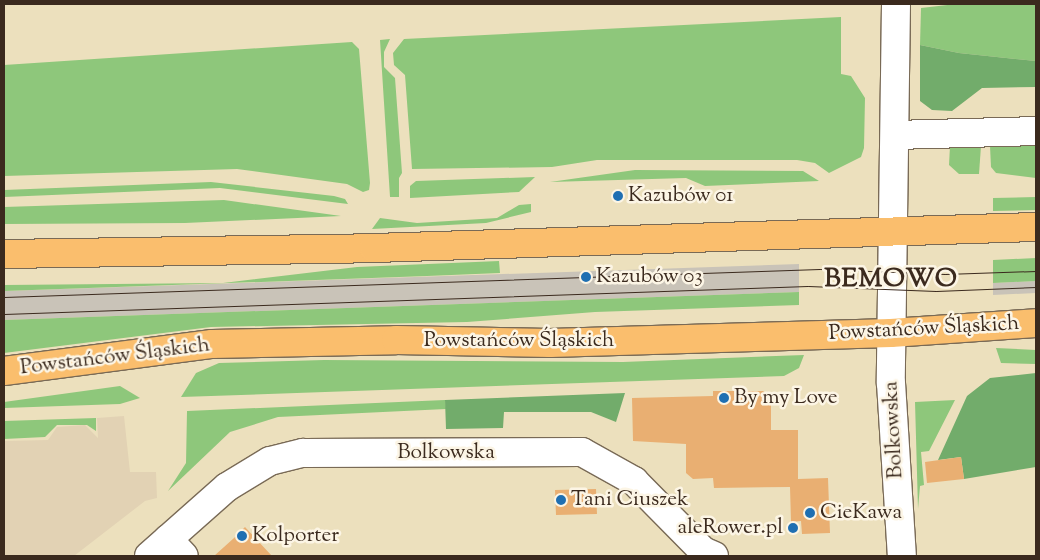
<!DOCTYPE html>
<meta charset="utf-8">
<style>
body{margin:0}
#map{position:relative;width:1040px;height:560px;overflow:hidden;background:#ece0bd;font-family:"Sorts Mill Goudy",serif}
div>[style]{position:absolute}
.built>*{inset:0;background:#e2d2b4}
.industrial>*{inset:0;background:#c9c3b8}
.green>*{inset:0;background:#8ec77b}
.forest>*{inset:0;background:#72ac6b}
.building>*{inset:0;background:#e9af72}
.roads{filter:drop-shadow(1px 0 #796a56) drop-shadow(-1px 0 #796a56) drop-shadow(0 1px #796a56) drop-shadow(0 -1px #796a56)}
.minor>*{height:28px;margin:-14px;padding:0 14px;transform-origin:14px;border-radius:14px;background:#fff}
.major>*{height:28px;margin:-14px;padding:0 14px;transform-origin:14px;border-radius:14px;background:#fabe6d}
.tram>*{height:1px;margin:-0.5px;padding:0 0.5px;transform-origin:0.5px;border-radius:0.5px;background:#3b2a1e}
.dots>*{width:14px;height:14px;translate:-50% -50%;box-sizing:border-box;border:2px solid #fcf5e5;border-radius:50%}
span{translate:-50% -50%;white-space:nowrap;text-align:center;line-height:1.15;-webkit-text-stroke:5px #fcf5e5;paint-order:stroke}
.poi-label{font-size:21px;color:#3b2a1e}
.left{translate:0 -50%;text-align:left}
.right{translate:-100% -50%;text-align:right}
.street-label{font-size:21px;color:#3b2a1e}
.district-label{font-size:26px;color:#3b2a1e;font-weight:700;letter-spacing:1px}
.frame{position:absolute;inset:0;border:5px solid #3b2a1e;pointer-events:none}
</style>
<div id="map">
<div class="built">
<div style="clip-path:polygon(124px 416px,130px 472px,156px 472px,157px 498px,145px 501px,74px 556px,4px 556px,4px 441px,48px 440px,57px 427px,85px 425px,98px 438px,97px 418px)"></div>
</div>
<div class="industrial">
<div style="clip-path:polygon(799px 264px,799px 292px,4px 320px,4px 291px)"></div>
<div style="clip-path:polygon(1036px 281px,1036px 293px,993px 295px,993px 283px)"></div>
</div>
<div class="green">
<div style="clip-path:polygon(956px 4px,1036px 4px,1036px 61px,959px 53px,920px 45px,921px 8px)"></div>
<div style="clip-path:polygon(841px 17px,841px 74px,851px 76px,865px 98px,864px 148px,861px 157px,829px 173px,815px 163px,797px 160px,597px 160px,552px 167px,412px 169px,405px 75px,394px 65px,393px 53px,404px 39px)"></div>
<div style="clip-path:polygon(390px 39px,384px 52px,384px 67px,395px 78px,402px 173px,399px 178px,399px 197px,390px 197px,380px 40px)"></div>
<div style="clip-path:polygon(352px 42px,359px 49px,370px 183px,369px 190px,363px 192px,347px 184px,237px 169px,4px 176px,4px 65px)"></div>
<div style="clip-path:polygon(1036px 145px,1036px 178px,996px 173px,991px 167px,990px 146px)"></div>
<div style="clip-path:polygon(950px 146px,981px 146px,979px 174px,959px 174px,949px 165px)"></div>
<div style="clip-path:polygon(635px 170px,803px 171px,819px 181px,705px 186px,686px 178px,550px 182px)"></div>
<div style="clip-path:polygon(535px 177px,519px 192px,410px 198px,410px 186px,416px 181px)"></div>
<div style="clip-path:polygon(211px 182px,334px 196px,345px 199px,348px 204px,220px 188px,4px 197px,4px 190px)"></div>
<div style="clip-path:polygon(1036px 197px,1036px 210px,993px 211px,993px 198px)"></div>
<div style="clip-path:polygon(224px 200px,341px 216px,185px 223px,4px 224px,4px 207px)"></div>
<div style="clip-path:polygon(531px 204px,531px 212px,486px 223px,372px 229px,380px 218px,417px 223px,497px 218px,519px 205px)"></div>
<div style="clip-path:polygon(1036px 258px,1036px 281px,993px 283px,993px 260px)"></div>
<div style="clip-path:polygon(499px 261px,500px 273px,427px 276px,4px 291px,4px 285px,223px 283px,357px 267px)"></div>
<div style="clip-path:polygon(799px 292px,799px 305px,595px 312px,467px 322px,211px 327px,4px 353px,4px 320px)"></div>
<div style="clip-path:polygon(996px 348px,1036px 350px,1036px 364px,1001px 363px)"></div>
<div style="clip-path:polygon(804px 355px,799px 368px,784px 376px,181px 397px,196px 373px,219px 363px,324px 360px,623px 362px)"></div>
<div style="clip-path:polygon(120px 386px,140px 398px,120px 404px,4px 408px,4px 402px)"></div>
<div style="clip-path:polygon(445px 400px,446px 409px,278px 417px,230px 432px,168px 491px,186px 463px,187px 411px)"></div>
<div style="clip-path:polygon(955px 400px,929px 451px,921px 452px,924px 485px,920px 486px,918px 509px,915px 402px)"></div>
<div style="clip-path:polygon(96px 418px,96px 431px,87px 425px,57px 425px,45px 437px,4px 439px,4px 421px)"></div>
</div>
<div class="forest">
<div style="clip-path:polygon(920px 45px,959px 53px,1036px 61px,1036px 87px,982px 88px,952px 111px,932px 110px,920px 101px)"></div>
<div style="clip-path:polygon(1036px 373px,1036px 467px,964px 479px,961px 457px,938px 460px,967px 396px,990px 378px)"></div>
<div style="clip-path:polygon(625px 393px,616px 422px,591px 412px,504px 412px,503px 428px,446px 429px,445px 400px)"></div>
</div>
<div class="building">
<div style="clip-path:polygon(713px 391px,763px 391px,771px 399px,771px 430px,798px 430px,798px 479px,828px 478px,830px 533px,802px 534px,801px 521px,791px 522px,790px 487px,714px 488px,713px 478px,693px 479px,686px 473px,686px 444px,633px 441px,632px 398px,713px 396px)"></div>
<div style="clip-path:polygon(961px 457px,964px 479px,927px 483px,925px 462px)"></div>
<div style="clip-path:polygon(596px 489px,597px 514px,556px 515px,555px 490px)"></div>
<div style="clip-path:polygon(245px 527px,272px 556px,214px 556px,234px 538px)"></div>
</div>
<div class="roads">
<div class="minor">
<div style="left:896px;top:4px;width:379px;rotate:90.8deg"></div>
<div style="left:891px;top:383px;width:173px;rotate:86.4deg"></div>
<div style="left:895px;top:135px;width:141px;rotate:-1.6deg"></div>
<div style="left:168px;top:539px;width:23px;rotate:47deg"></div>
<div style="left:149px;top:556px;width:104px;rotate:-41.5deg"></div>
<div style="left:227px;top:487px;width:50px;rotate:-31.2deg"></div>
<div style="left:270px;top:461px;width:34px;rotate:-14deg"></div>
<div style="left:303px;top:453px;width:279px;rotate:-0.2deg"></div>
<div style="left:582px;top:452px;width:60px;rotate:29.1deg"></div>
<div style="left:634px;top:481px;width:98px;rotate:45.4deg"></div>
<div style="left:703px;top:551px;width:12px;rotate:24deg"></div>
</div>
<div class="major">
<div style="left:4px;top:254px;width:370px;rotate:-0.9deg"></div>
<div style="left:374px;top:248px;width:662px;rotate:-1.82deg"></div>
<div style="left:4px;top:371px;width:210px;rotate:-7.4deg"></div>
<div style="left:212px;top:344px;width:184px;rotate:-1.2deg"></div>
<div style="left:396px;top:340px;width:154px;rotate:1.1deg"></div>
<div style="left:550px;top:343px;width:341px;rotate:-1.7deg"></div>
<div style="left:891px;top:333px;width:145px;rotate:-3.9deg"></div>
</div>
</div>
<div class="tram">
<div style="left:4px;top:297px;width:816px;rotate:-1.97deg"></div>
<div style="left:820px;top:269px;width:125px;rotate:2.3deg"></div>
<div style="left:945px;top:274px;width:91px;rotate:-1.9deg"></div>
<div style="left:4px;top:314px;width:804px;rotate:-1.99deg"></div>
<div style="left:808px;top:286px;width:128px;rotate:2.2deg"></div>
<div style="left:936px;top:291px;width:100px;rotate:-2.3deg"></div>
</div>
<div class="dots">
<div style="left:618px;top:196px;background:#1f6fb2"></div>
<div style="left:586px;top:277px;background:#1f6fb2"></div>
<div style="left:724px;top:398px;background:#1f6fb2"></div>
<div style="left:561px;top:500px;background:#1f6fb2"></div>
<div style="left:810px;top:513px;background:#1f6fb2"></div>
<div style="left:793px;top:528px;background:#1f6fb2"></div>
<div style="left:242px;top:536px;background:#1f6fb2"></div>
</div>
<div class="poi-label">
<span class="left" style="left:628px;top:196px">Kazubów 01</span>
<span class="left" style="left:596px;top:277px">Kazubów 03</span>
<span class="left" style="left:734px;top:398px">By my Love</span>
<span class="left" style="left:571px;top:500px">Tani Ciuszek</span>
<span class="left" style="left:820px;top:513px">CieKawa</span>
<span class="right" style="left:783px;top:528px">aleRower.pl</span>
<span class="left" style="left:252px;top:536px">Kolporter</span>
</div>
<div class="street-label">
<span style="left:924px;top:329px;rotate:-3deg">Powstańców Śląskich</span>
<span style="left:519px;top:341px">Powstańców Śląskich</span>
<span style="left:115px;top:357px;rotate:-7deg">Powstańców Śląskich</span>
<span style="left:894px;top:430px;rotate:-93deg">Bolkowska</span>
<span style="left:446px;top:453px">Bolkowska</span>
</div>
<div class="district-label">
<span style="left:891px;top:280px">BEMOWO</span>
</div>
<div class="frame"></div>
</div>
